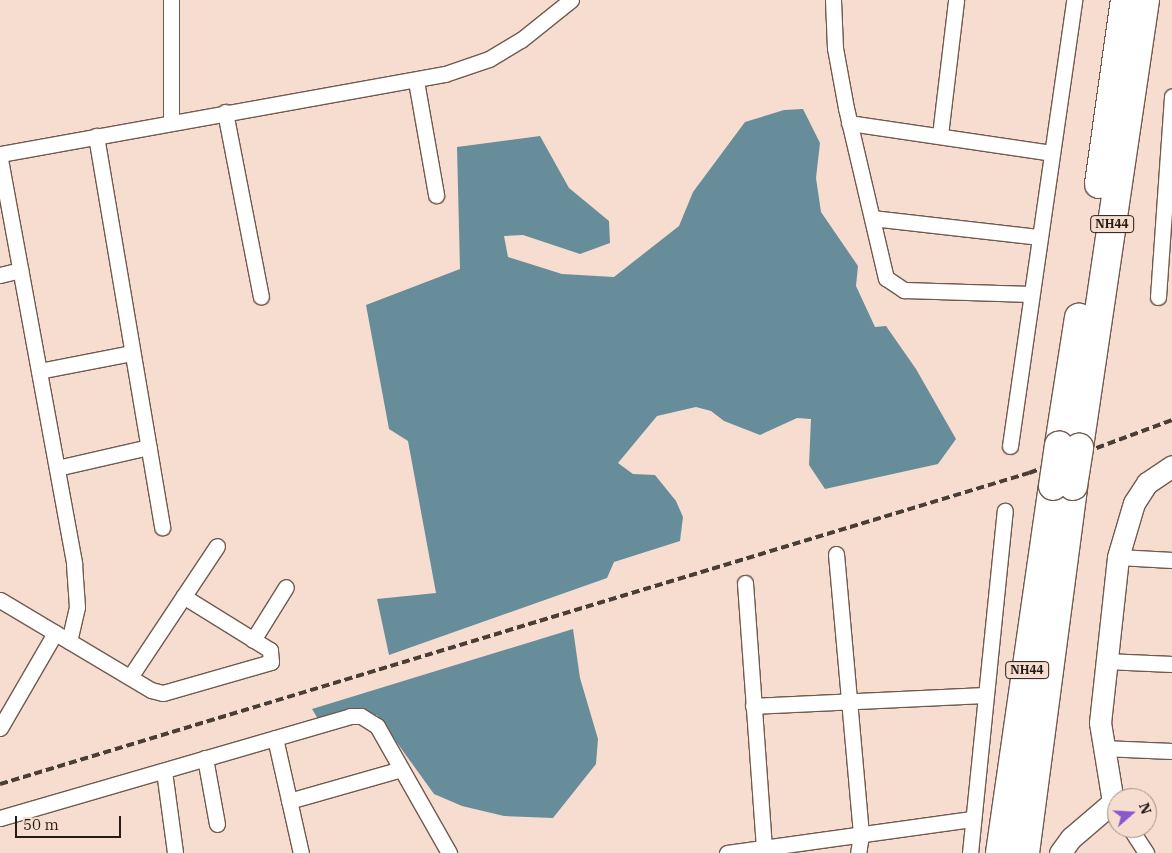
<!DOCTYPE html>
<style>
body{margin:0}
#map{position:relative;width:1172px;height:853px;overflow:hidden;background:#f6ddd0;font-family:"IBM Plex Serif",serif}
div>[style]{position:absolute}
.water>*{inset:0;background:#688d9a}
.roads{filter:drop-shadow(1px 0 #705a4f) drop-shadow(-1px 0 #705a4f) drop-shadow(0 1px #705a4f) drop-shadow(0 -1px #705a4f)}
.street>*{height:15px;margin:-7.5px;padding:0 7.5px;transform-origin:7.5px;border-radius:7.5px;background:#fff}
.secondary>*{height:21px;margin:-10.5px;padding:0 10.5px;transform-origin:10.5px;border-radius:10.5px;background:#fff}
.highway>*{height:28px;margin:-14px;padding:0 14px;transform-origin:14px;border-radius:14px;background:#fff}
.rail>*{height:4px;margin-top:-2px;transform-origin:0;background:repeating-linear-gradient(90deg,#493d37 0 8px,transparent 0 12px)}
.bridges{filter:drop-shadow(1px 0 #705a4f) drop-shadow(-1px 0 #705a4f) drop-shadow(0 1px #705a4f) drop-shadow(0 -1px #705a4f)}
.highway-bridge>*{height:28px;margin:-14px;padding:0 14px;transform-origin:14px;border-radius:14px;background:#fff}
span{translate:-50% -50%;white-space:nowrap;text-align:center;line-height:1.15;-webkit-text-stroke:4px #f6ddd0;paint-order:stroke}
.shield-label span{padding:1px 4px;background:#f6ddd0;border:1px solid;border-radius:4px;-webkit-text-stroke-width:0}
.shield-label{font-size:12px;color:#241b16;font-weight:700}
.north{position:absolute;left:1107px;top:788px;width:50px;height:50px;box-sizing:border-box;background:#f6ddd0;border:1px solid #a28f86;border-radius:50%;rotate:71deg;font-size:14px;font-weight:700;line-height:20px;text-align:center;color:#241b16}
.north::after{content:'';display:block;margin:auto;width:18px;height:22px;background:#8b57cf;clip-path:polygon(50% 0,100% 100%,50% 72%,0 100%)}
.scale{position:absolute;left:15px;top:816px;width:106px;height:22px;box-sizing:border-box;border:2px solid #241b16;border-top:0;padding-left:6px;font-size:15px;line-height:18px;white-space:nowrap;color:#241b16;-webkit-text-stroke:4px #f6ddd0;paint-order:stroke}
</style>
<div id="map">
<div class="water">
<div style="clip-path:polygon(803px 109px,820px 143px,816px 178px,821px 212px,858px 266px,856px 286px,875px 327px,886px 326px,916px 369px,956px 439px,938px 464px,825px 489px,809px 465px,811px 419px,797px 418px,760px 435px,724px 421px,711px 411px,696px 407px,657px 416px,618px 463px,633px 474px,655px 475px,676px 501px,683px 517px,680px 541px,614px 562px,607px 578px,389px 655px,377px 599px,436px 593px,408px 441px,389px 429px,366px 305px,460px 269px,457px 147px,540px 136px,569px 188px,609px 221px,610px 243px,580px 254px,523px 235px,504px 236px,508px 257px,562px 274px,614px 277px,679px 226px,693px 192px,745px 122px,784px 110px)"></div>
<div style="clip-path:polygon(573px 629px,580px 678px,598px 739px,596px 764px,553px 818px,504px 816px,462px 806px,434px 794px,377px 715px,324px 729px,312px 709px)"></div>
</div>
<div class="roads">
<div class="street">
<div style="left:171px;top:0;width:121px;rotate:90deg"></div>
<div style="left:833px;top:0;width:48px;rotate:87.6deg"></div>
<div style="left:835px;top:48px;width:61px;rotate:79.6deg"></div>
<div style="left:846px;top:108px;width:175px;rotate:76.8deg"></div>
<div style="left:886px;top:278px;width:22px;rotate:34deg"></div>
<div style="left:904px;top:290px;width:127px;rotate:1.8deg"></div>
<div style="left:416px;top:81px;width:116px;rotate:80deg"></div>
<div style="left:225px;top:112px;width:188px;rotate:79deg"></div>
<div style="left:849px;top:123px;width:204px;rotate:8.4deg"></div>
<div style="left:940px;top:135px;width:136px;rotate:-83.2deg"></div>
<div style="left:96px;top:136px;width:397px;rotate:80.4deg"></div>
<div style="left:0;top:154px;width:452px;rotate:-10.2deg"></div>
<div style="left:445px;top:74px;width:46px;rotate:-18.8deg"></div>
<div style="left:489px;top:59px;width:37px;rotate:-31deg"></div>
<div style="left:521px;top:40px;width:64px;rotate:-38.7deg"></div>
<div style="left:0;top:159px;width:412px;rotate:79.6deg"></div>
<div style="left:74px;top:564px;width:43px;rotate:86deg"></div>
<div style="left:77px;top:607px;width:35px;rotate:103deg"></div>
<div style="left:872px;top:218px;width:167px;rotate:6.5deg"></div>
<div style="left:0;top:275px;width:21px;rotate:-14deg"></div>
<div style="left:1158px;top:297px;width:201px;rotate:-86deg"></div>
<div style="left:39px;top:371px;width:95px;rotate:-11deg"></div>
<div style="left:1010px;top:446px;width:451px;rotate:-81.8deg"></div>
<div style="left:57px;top:468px;width:94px;rotate:-12.9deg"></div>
<div style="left:836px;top:554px;width:282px;rotate:84.9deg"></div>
<div style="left:861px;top:835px;width:18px;rotate:99deg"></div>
<div style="left:1118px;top:557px;width:54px;rotate:3.2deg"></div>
<div style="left:745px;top:583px;width:266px;rotate:85.9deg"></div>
<div style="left:0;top:600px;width:176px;rotate:30.8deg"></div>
<div style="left:151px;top:690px;width:12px;rotate:14deg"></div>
<div style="left:163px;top:693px;width:112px;rotate:-16deg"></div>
<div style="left:271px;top:662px;width:12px;rotate:-95deg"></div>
<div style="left:270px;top:650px;width:102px;rotate:-148.2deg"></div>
<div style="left:253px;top:640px;width:62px;rotate:-58.1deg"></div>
<div style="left:1105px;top:661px;width:67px;rotate:2.6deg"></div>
<div style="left:130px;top:677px;width:157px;rotate:-56.4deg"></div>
<div style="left:753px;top:706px;width:230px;rotate:-2.7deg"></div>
<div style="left:0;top:728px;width:110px;rotate:-59.9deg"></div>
<div style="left:275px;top:738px;width:118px;rotate:77.3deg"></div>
<div style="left:1102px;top:748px;width:70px;rotate:2.5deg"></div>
<div style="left:205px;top:758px;width:67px;rotate:79.7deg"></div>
<div style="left:164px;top:771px;width:82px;rotate:82.3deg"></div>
<div style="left:289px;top:801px;width:116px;rotate:-15.9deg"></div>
<div style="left:0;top:818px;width:365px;rotate:-16.2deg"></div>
<div style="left:350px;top:716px;width:11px"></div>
<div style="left:361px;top:716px;width:19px;rotate:32deg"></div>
<div style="left:377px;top:726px;width:146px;rotate:60.4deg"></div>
<div style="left:1130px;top:828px;width:30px;rotate:57deg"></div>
<div style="left:727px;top:853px;width:247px;rotate:-7.9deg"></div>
<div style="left:970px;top:853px;width:344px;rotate:-84.2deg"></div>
</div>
<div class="secondary">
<div style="left:1060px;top:853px;width:19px;rotate:-54deg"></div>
<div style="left:1071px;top:838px;width:55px;rotate:-40.6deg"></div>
<div style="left:1113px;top:802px;width:80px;rotate:-99.3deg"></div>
<div style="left:1100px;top:723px;width:167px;rotate:-83.8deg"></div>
<div style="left:1118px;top:557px;width:56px;rotate:-73.5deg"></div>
<div style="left:1134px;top:503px;width:24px;rotate:-57deg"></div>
<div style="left:1147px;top:483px;width:30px;rotate:-34deg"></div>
</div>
<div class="highway">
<div style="left:1099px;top:184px;width:186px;rotate:-82deg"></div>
<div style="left:1059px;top:445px;width:129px;rotate:-81.1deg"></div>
<div style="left:1079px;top:447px;width:452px;rotate:-81.6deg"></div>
<div style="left:1000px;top:853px;width:371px;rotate:-81.8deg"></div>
<div style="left:1025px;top:853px;width:370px;rotate:-82.5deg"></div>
</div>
</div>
<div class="rail">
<div style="left:0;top:784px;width:1075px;rotate:-16.82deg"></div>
<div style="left:1029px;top:473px;width:153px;rotate:-20.3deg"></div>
</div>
<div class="bridges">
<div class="highway-bridge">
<div style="left:1053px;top:486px;width:41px;rotate:-81.7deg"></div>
<div style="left:1073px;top:486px;width:39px;rotate:-81deg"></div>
</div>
</div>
<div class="shield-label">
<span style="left:1112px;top:224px">NH44</span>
<span style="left:1027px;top:670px">NH44</span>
</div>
<div class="north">N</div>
<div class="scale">50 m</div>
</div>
